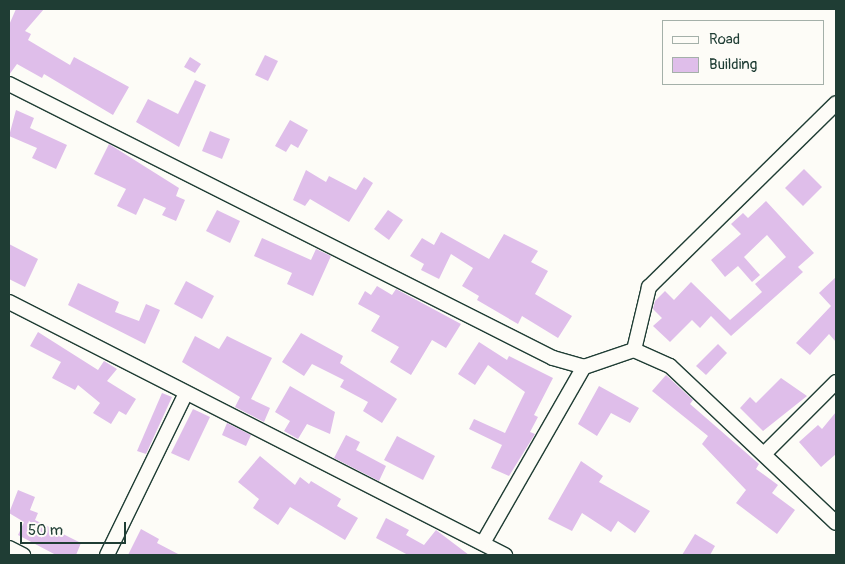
<!DOCTYPE html>
<style>
body{margin:0}
#map{position:relative;width:845px;height:564px;overflow:hidden;background:#fdfcf7;font-family:Pangolin,sans-serif}
div>[style]{position:absolute}
.building>*{inset:0;background:#dfbeea}
.roads{filter:drop-shadow(1px 0 #1f3d34) drop-shadow(-1px 0 #1f3d34) drop-shadow(0 1px #1f3d34) drop-shadow(0 -1px #1f3d34)}
.minor>*{height:14px;margin:-7px;padding:0 7px;transform-origin:7px;border-radius:7px;background:#fdfcf7}
span{translate:-50% -50%;white-space:nowrap;text-align:center;line-height:1.15;-webkit-text-stroke:4px #fdfcf7;paint-order:stroke}
.frame{position:absolute;inset:0;border:10px solid #1f3d34;pointer-events:none}
.legend{position:absolute;left:662px;top:20px;width:162px;height:65px;box-sizing:border-box;background:#fdfcf7;border:1px solid #a4b0a9;margin:0;padding:6px 9px;list-style:none;font-size:15px;color:#1f3d34}
.legend li{display:flex;align-items:center;gap:10px;height:25px}
.legend b{width:25px;border:1px solid #a4b0a9}
.scale{position:absolute;left:20px;top:522px;width:106px;height:22px;box-sizing:border-box;border:2px solid #1f3d34;border-top:0;padding-left:6px;font-size:15px;line-height:18px;white-space:nowrap;color:#1f3d34;-webkit-text-stroke:4px #fdfcf7;paint-order:stroke}
</style>
<div id="map">
<div class="building">
<div style="clip-path:polygon(16px 9px,44px 9px,25px 31px,31px 34px,28px 40px,70px 65px,74px 57px,129px 87px,113px 115px,44px 74px,42px 78px,17px 64px,9px 75px,9px 25px)"></div>
<div style="clip-path:polygon(265px 55px,278px 61px,268px 81px,255px 75px)"></div>
<div style="clip-path:polygon(190px 57px,201px 64px,195px 73px,184px 67px)"></div>
<div style="clip-path:polygon(195px 80px,206px 85px,179px 147px,136px 122px,148px 99px,178px 114px)"></div>
<div style="clip-path:polygon(16px 110px,34px 118px,30px 128px,67px 145px,56px 169px,32px 158px,37px 148px,9px 136px)"></div>
<div style="clip-path:polygon(290px 120px,308px 130px,298px 148px,291px 144px,286px 152px,275px 146px)"></div>
<div style="clip-path:polygon(210px 131px,230px 139px,222px 159px,202px 151px)"></div>
<div style="clip-path:polygon(109px 144px,179px 188px,176px 196px,185px 200px,176px 221px,162px 215px,166px 208px,144px 198px,136px 215px,117px 206px,126px 189px,94px 174px)"></div>
<div style="clip-path:polygon(804px 169px,822px 187px,803px 206px,785px 188px)"></div>
<div style="clip-path:polygon(306px 170px,326px 182px,329px 176px,356px 190px,364px 177px,373px 183px,349px 222px,310px 199px,305px 206px,293px 200px)"></div>
<div style="clip-path:polygon(766px 201px,814px 253px,798px 267px,803px 272px,731px 336px,711px 316px,700px 328px,692px 320px,670px 342px,653px 326px,662px 318px,653px 309px,655px 301px,665px 291px,674px 300px,691px 282px,730px 320px,762px 292px,755px 284px,786px 257px,767px 235px,744px 257px,760px 275px,752px 282px,738px 266px,725px 277px,711px 260px,741px 234px,731px 224px,743px 213px,748px 218px)"></div>
<div style="clip-path:polygon(217px 210px,240px 221px,230px 243px,206px 231px)"></div>
<div style="clip-path:polygon(388px 210px,403px 220px,389px 240px,374px 229px)"></div>
<div style="clip-path:polygon(441px 232px,489px 259px,504px 234px,538px 251px,531px 262px,548px 271px,535px 294px,572px 316px,558px 338px,522px 316px,518px 324px,477px 300px,479px 296px,462px 286px,473px 268px,451px 254px,439px 279px,421px 270px,424px 264px,410px 256px,422px 238px,434px 245px)"></div>
<div style="clip-path:polygon(262px 238px,311px 260px,316px 249px,331px 256px,313px 296px,287px 284px,292px 273px,254px 256px)"></div>
<div style="clip-path:polygon(9px 244px,38px 259px,25px 287px,9px 279px)"></div>
<div style="clip-path:polygon(836px 277px,836px 342px,829px 334px,810px 355px,796px 343px,831px 306px,819px 293px)"></div>
<div style="clip-path:polygon(186px 281px,214px 296px,202px 319px,174px 304px)"></div>
<div style="clip-path:polygon(78px 283px,119px 302px,115px 312px,139px 321px,146px 304px,160px 310px,145px 344px,68px 305px)"></div>
<div style="clip-path:polygon(377px 286px,392px 295px,396px 289px,461px 324px,446px 348px,432px 340px,411px 375px,390px 362px,399px 347px,371px 331px,380px 316px,358px 304px,365px 291px,371px 295px)"></div>
<div style="clip-path:polygon(38px 332px,98px 370px,104px 361px,117px 369px,107px 381px,136px 399px,126px 415px,119px 411px,111px 424px,93px 413px,100px 403px,78px 385px,75px 390px,52px 378px,61px 362px,30px 346px)"></div>
<div style="clip-path:polygon(301px 333px,343px 356px,340px 363px,397px 399px,382px 423px,363px 411px,368px 402px,340px 387px,344px 380px,312px 364px,304px 376px,282px 362px)"></div>
<div style="clip-path:polygon(195px 336px,219px 349px,227px 336px,272px 358px,251px 399px,270px 408px,264px 422px,235px 407px,240px 397px,182px 362px)"></div>
<div style="clip-path:polygon(479px 342px,507px 360px,509px 356px,553px 378px,534px 415px,538px 417px,530px 432px,535px 434px,509px 476px,491px 468px,502px 445px,469px 429px,474px 419px,505px 433px,525px 392px,488px 365px,475px 385px,458px 374px)"></div>
<div style="clip-path:polygon(718px 344px,727px 353px,706px 375px,696px 366px)"></div>
<div style="clip-path:polygon(666px 375px,693px 400px,690px 404px,759px 464px,756px 469px,778px 485px,772px 493px,795px 510px,777px 534px,736px 503px,746px 490px,702px 444px,708px 436px,652px 391px)"></div>
<div style="clip-path:polygon(781px 378px,807px 396px,763px 431px,740px 408px,750px 397px,756px 403px)"></div>
<div style="clip-path:polygon(290px 386px,335px 412px,330px 434px,307px 424px,298px 439px,284px 431px,290px 421px,275px 412px)"></div>
<div style="clip-path:polygon(599px 386px,639px 408px,630px 423px,611px 413px,597px 436px,578px 424px)"></div>
<div style="clip-path:polygon(162px 393px,172px 397px,146px 454px,137px 451px)"></div>
<div style="clip-path:polygon(193px 409px,210px 417px,189px 461px,171px 453px)"></div>
<div style="clip-path:polygon(836px 412px,836px 454px,821px 467px,799px 442px,818px 425px,822px 429px)"></div>
<div style="clip-path:polygon(227px 423px,251px 435px,246px 446px,222px 435px)"></div>
<div style="clip-path:polygon(346px 435px,360px 442px,356px 450px,386px 466px,379px 481px,334px 458px)"></div>
<div style="clip-path:polygon(397px 436px,435px 456px,423px 480px,384px 460px)"></div>
<div style="clip-path:polygon(260px 456px,295px 485px,300px 477px,309px 484px,311px 481px,341px 499px,337px 506px,358px 518px,345px 540px,290px 507px,278px 525px,253px 508px,259px 499px,238px 482px)"></div>
<div style="clip-path:polygon(581px 461px,603px 476px,599px 482px,650px 511px,635px 533px,618px 521px,611px 532px,582px 513px,572px 531px,548px 519px)"></div>
<div style="clip-path:polygon(18px 490px,35px 497px,30px 510px,38px 513px,35px 520px,81px 543px,76px 555px,56px 555px,18px 535px,24px 522px,9px 513px)"></div>
<div style="clip-path:polygon(386px 518px,409px 530px,406px 535px,424px 545px,436px 530px,469px 555px,408px 555px,376px 538px)"></div>
<div style="clip-path:polygon(141px 529px,159px 539px,157px 543px,180px 555px,128px 555px)"></div>
<div style="clip-path:polygon(695px 534px,715px 546px,710px 555px,682px 555px)"></div>
</div>
<div class="roads">
<div class="minor">
<div style="left:9px;top:84px;width:609px;rotate:26.73deg"></div>
<div style="left:553px;top:358px;width:32px;rotate:16deg"></div>
<div style="left:584px;top:367px;width:53px;rotate:-18.8deg"></div>
<div style="left:634px;top:350px;width:39px;rotate:24deg"></div>
<div style="left:670px;top:366px;width:228px;rotate:43.4deg"></div>
<div style="left:9px;top:302px;width:557px;rotate:27.03deg"></div>
<div style="left:634px;top:350px;width:65px;rotate:-76.6deg"></div>
<div style="left:649px;top:287px;width:262px;rotate:-44.5deg"></div>
<div style="left:764px;top:454px;width:102px;rotate:-45deg"></div>
<div style="left:483px;top:543px;width:203px;rotate:-60.2deg"></div>
<div style="left:9px;top:548px;width:16px;rotate:27deg"></div>
<div style="left:107px;top:555px;width:178px;rotate:-64deg"></div>
</div>
</div>
<div class="frame"></div>
<ul class="legend">
<li><b style="height:6px;background:#fdfcf7"></b>Road</li>
<li><b style="height:14px;background:#dfbeea"></b>Building</li>
</ul>
<div class="scale">50 m</div>
</div>
